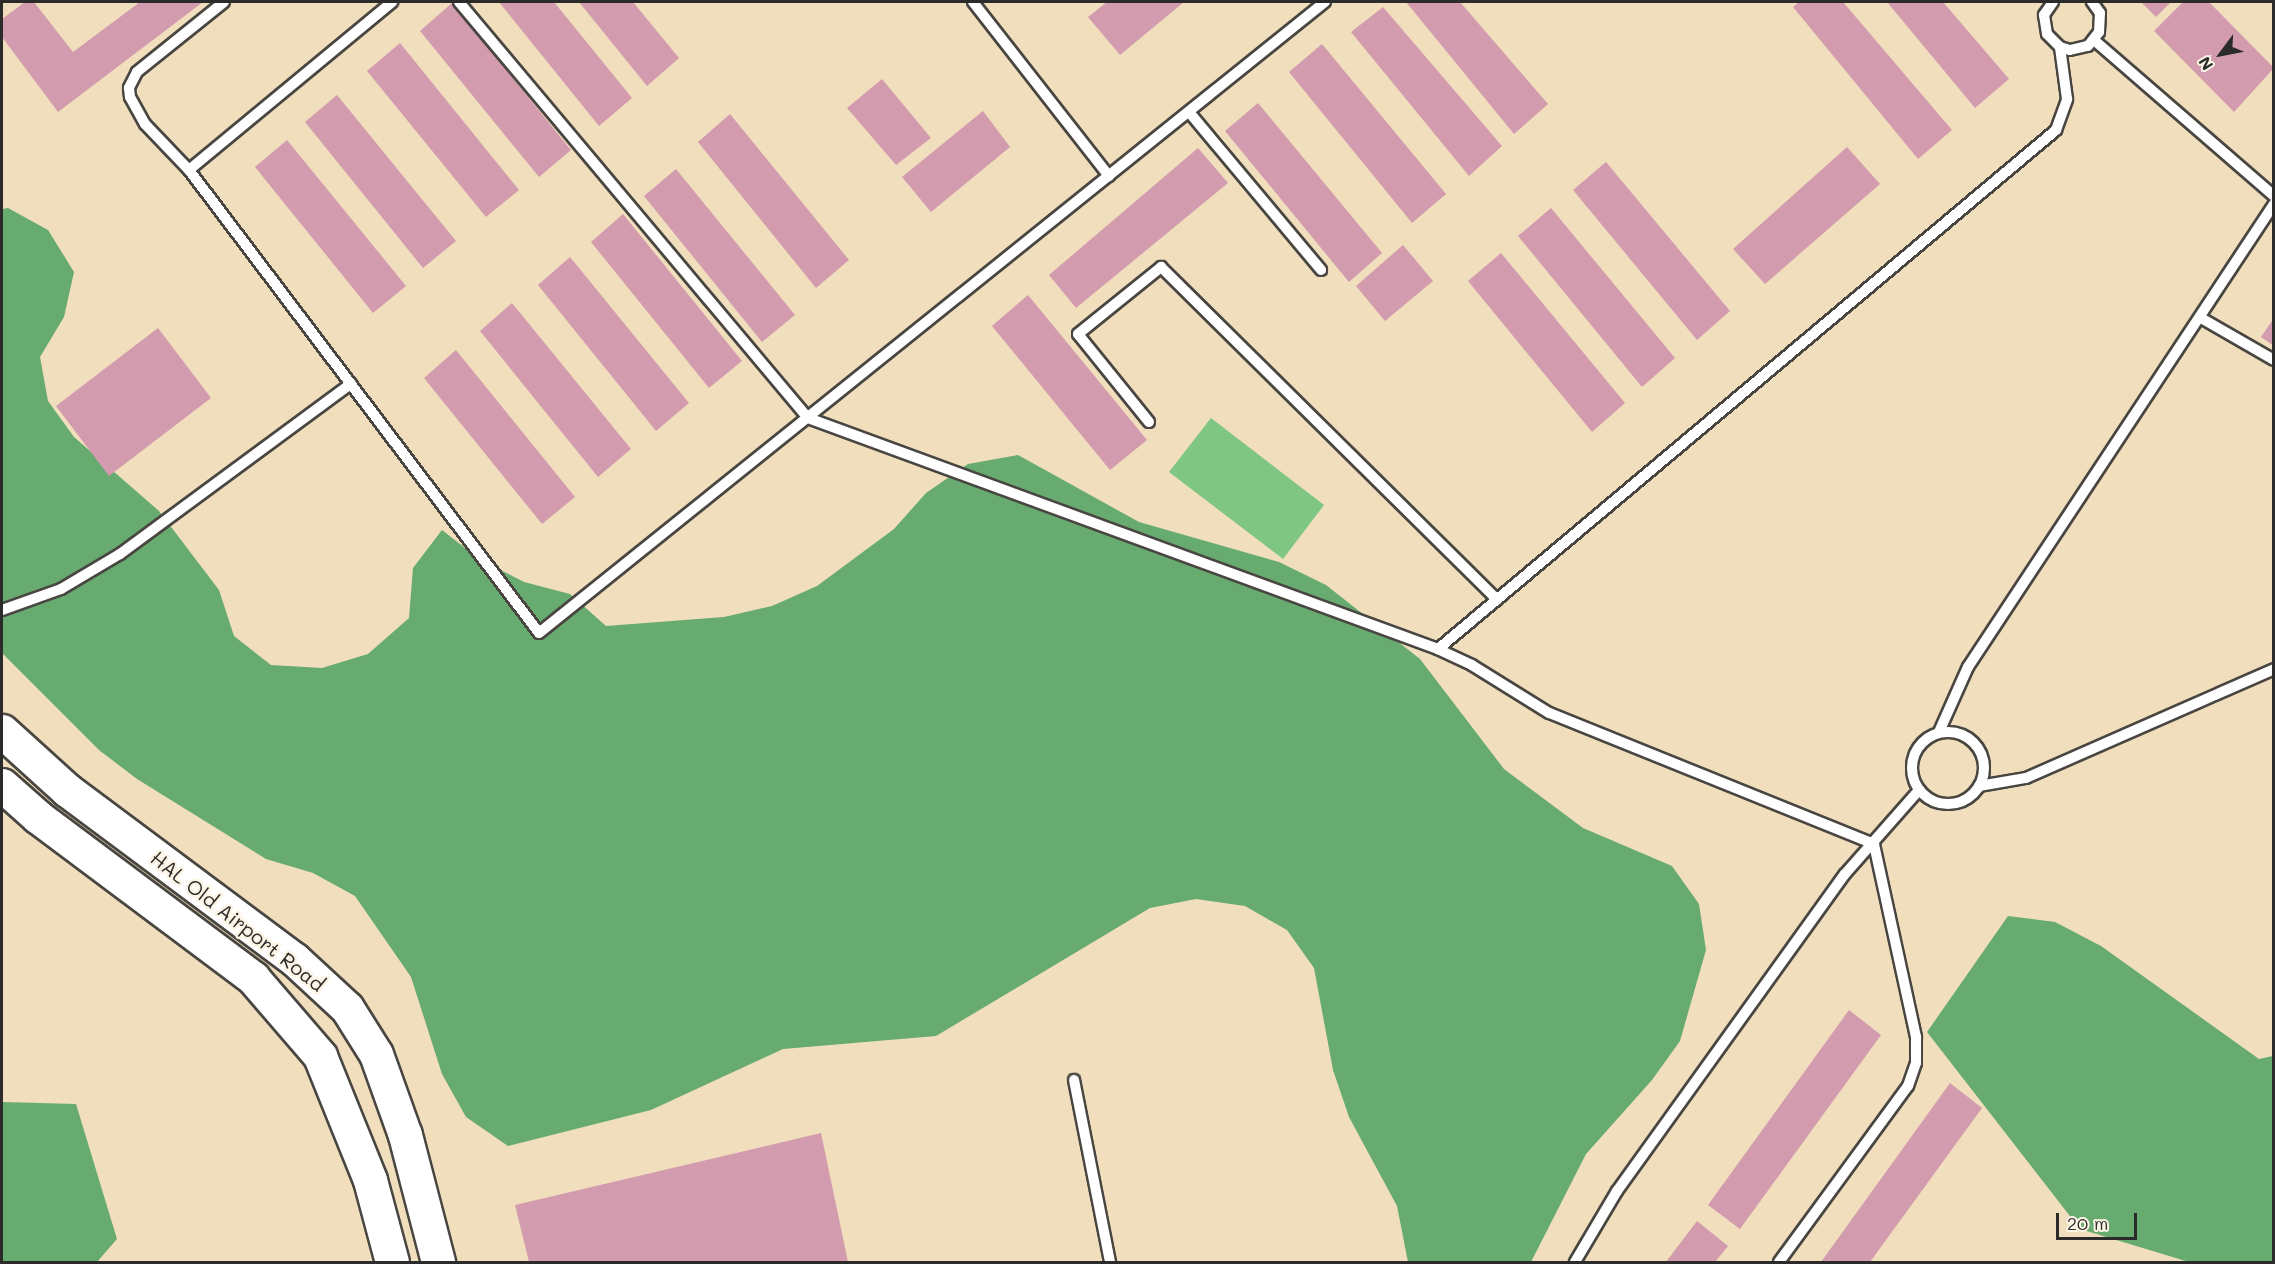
<!DOCTYPE html>
<style>
body{margin:0}
#map{position:relative;width:2275px;height:1264px;overflow:hidden;background:#f0debd;font-family:Mali,sans-serif}
div>[style]{position:absolute}
.green>*{inset:0;background:#7fc682}
.forest>*{inset:0;background:#67ab70}
.building>*{inset:0;background:#d39bae}
.roads{filter:drop-shadow(2px 0 #494641) drop-shadow(-2px 0 #494641) drop-shadow(0 2px #494641) drop-shadow(0 -2px #494641)}
.service>*{height:10px;margin:-5px;padding:0 5px;transform-origin:5px;border-radius:5px;background:#fff}
.service>.ring{margin:-5px;padding:0;box-sizing:content-box;background:none;border:10px solid #fff;border-radius:50%}
.primary>*{height:33px;margin:-16.5px;padding:0 16.5px;transform-origin:16.5px;border-radius:16.5px;background:#fff}
span{translate:-50% -50%;white-space:nowrap;text-align:center;line-height:1.15;-webkit-text-stroke:5px #fcf5e5;paint-order:stroke}
.street-label{font-size:20px;color:#2b2b2b}
.frame{position:absolute;inset:0;border:3px solid #2b2b2b;pointer-events:none}
.north{position:absolute;left:2191px;top:24px;width:60px;height:60px;-webkit-text-stroke:4px #fcf5e5;paint-order:stroke;rotate:238deg;font-size:16px;font-weight:700;line-height:24px;text-align:center;color:#2b2b2b}
.north::after{content:'';display:block;margin:auto;width:21px;height:27px;background:#2b2b2b;clip-path:polygon(50% 0,100% 100%,50% 72%,0 100%)}
.scale{position:absolute;left:2056px;top:1213px;width:81px;height:27px;box-sizing:border-box;border:3px solid #2b2b2b;border-top:0;padding-left:8px;font-size:18px;line-height:21px;white-space:nowrap;color:#2b2b2b;-webkit-text-stroke:4px #fcf5e5;paint-order:stroke}
</style>
<div id="map">
<div class="green">
<div style="clip-path:polygon(1211px 418px,1324px 505px,1283px 559px,1169px 472px)"></div>
</div>
<div class="forest">
<div style="clip-path:polygon(8px 208px,48px 230px,74px 272px,64px 317px,40px 357px,48px 401px,74px 437px,159px 511px,219px 590px,234px 636px,271px 665px,322px 668px,368px 654px,409px 618px,413px 568px,442px 530px,479px 559px,524px 582px,570px 594px,606px 626px,724px 617px,772px 606px,817px 586px,894px 529px,926px 493px,968px 464px,1018px 455px,1139px 522px,1279px 562px,1326px 585px,1420px 659px,1504px 769px,1583px 828px,1672px 866px,1699px 904px,1706px 950px,1680px 1041px,1652px 1080px,1586px 1154px,1531px 1262px,1408px 1262px,1397px 1206px,1349px 1117px,1333px 1070px,1314px 968px,1287px 930px,1245px 906px,1196px 899px,1150px 908px,936px 1036px,783px 1049px,651px 1110px,508px 1146px,466px 1117px,442px 1074px,411px 977px,355px 896px,313px 873px,266px 859px,137px 779px,99px 750px,2px 653px,2px 209px)"></div>
<div style="clip-path:polygon(2008px 916px,2055px 922px,2101px 946px,2259px 1059px,2273px 1056px,2273px 1262px,2189px 1262px,2080px 1229px,1927px 1032px)"></div>
<div style="clip-path:polygon(2px 1102px,76px 1104px,117px 1239px,97px 1262px,2px 1262px)"></div>
</div>
<div class="building">
<div style="clip-path:polygon(25px 2px,34px 2px,73px 52px,140px 2px,203px 2px,58px 112px,2px 37px,2px 19px)"></div>
<div style="clip-path:polygon(499px 2px,554px 2px,632px 98px,599px 126px)"></div>
<div style="clip-path:polygon(579px 2px,633px 2px,679px 58px,647px 86px)"></div>
<div style="clip-path:polygon(1107px 2px,1184px 2px,1120px 55px,1088px 17px)"></div>
<div style="clip-path:polygon(1406px 2px,1460px 2px,1548px 104px,1514px 134px)"></div>
<div style="clip-path:polygon(1799px 2px,1843px 2px,1952px 130px,1918px 159px,1793px 7px)"></div>
<div style="clip-path:polygon(1887px 2px,1943px 2px,2009px 79px,1975px 108px)"></div>
<div style="clip-path:polygon(2141px 2px,2171px 2px,2156px 17px)"></div>
<div style="clip-path:polygon(2183px 2px,2209px 2px,2274px 68px,2234px 112px,2154px 31px)"></div>
<div style="clip-path:polygon(452px 3px,571px 150px,539px 177px,420px 31px)"></div>
<div style="clip-path:polygon(1383px 7px,1502px 146px,1469px 176px,1351px 32px)"></div>
<div style="clip-path:polygon(400px 43px,519px 190px,486px 217px,367px 71px)"></div>
<div style="clip-path:polygon(1322px 44px,1446px 194px,1412px 223px,1289px 72px)"></div>
<div style="clip-path:polygon(882px 79px,931px 138px,896px 165px,847px 108px)"></div>
<div style="clip-path:polygon(337px 95px,456px 241px,423px 268px,305px 122px)"></div>
<div style="clip-path:polygon(1258px 103px,1382px 253px,1349px 282px,1225px 131px)"></div>
<div style="clip-path:polygon(983px 111px,1010px 147px,931px 212px,902px 177px)"></div>
<div style="clip-path:polygon(730px 114px,849px 260px,816px 288px,698px 142px)"></div>
<div style="clip-path:polygon(287px 140px,406px 286px,373px 313px,255px 167px)"></div>
<div style="clip-path:polygon(1847px 147px,1880px 184px,1765px 284px,1733px 249px)"></div>
<div style="clip-path:polygon(1198px 148px,1228px 183px,1076px 308px,1049px 275px)"></div>
<div style="clip-path:polygon(1606px 162px,1730px 311px,1697px 340px,1573px 190px)"></div>
<div style="clip-path:polygon(676px 169px,795px 315px,762px 342px,644px 196px)"></div>
<div style="clip-path:polygon(1551px 208px,1675px 358px,1642px 387px,1518px 236px)"></div>
<div style="clip-path:polygon(623px 214px,742px 361px,709px 388px,591px 242px)"></div>
<div style="clip-path:polygon(1403px 245px,1433px 281px,1385px 321px,1356px 286px)"></div>
<div style="clip-path:polygon(1501px 253px,1625px 403px,1592px 432px,1468px 281px)"></div>
<div style="clip-path:polygon(570px 257px,689px 403px,656px 431px,538px 285px)"></div>
<div style="clip-path:polygon(1028px 295px,1147px 440px,1110px 470px,992px 326px)"></div>
<div style="clip-path:polygon(512px 303px,631px 449px,598px 477px,480px 331px)"></div>
<div style="clip-path:polygon(2274px 318px,2274px 346px,2261px 337px)"></div>
<div style="clip-path:polygon(158px 328px,211px 398px,109px 476px,56px 406px)"></div>
<div style="clip-path:polygon(456px 350px,575px 497px,542px 524px,424px 378px)"></div>
<div style="clip-path:polygon(1849px 1010px,1881px 1035px,1740px 1229px,1708px 1205px)"></div>
<div style="clip-path:polygon(1950px 1083px,1982px 1108px,1870px 1262px,1821px 1262px)"></div>
<div style="clip-path:polygon(821px 1133px,848px 1262px,529px 1262px,515px 1205px)"></div>
<div style="clip-path:polygon(1697px 1221px,1728px 1246px,1715px 1262px,1666px 1262px)"></div>
</div>
<div class="roads">
<div class="service">
<div style="left:224px;top:2px;width:112px;rotate:141.2deg"></div>
<div style="left:137px;top:72px;width:18px;rotate:117deg"></div>
<div style="left:129px;top:88px;width:9px;rotate:84deg"></div>
<div style="left:130px;top:97px;width:31px;rotate:61deg"></div>
<div style="left:145px;top:124px;width:64px;rotate:46.3deg"></div>
<div style="left:189px;top:170px;width:580px;rotate:52.91deg"></div>
<div style="left:539px;top:633px;width:1008px;rotate:-38.76deg"></div>
<div style="left:459px;top:2px;width:543px;rotate:50.01deg"></div>
<div style="left:808px;top:418px;width:671px;rotate:20.14deg"></div>
<div style="left:973px;top:2px;width:221px;rotate:52deg"></div>
<div style="left:2053px;top:2px;width:16px;rotate:125deg"></div>
<div style="left:2044px;top:15px;width:19px;rotate:81deg"></div>
<div style="left:2047px;top:34px;width:18px;rotate:45deg"></div>
<div style="left:2060px;top:47px;width:10px;rotate:17deg"></div>
<div style="left:2070px;top:50px;width:18px;rotate:-13deg"></div>
<div style="left:2088px;top:46px;width:18px;rotate:-52deg"></div>
<div style="left:2099px;top:32px;width:19px;rotate:-87deg"></div>
<div style="left:2100px;top:13px;width:14px;rotate:-126deg"></div>
<div style="left:2094px;top:40px;width:238px;rotate:40.9deg"></div>
<div style="left:1189px;top:112px;width:206px;rotate:50.1deg"></div>
<div style="left:189px;top:170px;width:264px;rotate:-39.6deg"></div>
<div style="left:2201px;top:318px;width:84px;rotate:29.9deg"></div>
<div style="left:1149px;top:422px;width:113px;rotate:-128.9deg"></div>
<div style="left:1078px;top:334px;width:107px;rotate:-38.9deg"></div>
<div style="left:1161px;top:267px;width:473px;rotate:44.7deg"></div>
<div style="left:2px;top:610px;width:63px;rotate:-19.6deg"></div>
<div style="left:61px;top:589px;width:69px;rotate:-30.7deg"></div>
<div style="left:120px;top:554px;width:287px;rotate:-36.4deg"></div>
<div class="ring" style="left:1912px;top:732px;width:62px;height:62px"></div>
<div style="left:1939px;top:732px;width:71px;rotate:-66deg"></div>
<div style="left:1968px;top:667px;width:555px;rotate:-56.54deg"></div>
<div style="left:1979px;top:786px;width:48px;rotate:-9.7deg"></div>
<div style="left:2026px;top:778px;width:271px;rotate:-23.7deg"></div>
<div style="left:1074px;top:1080px;width:186px;rotate:78.8deg"></div>
<div style="left:1575px;top:1262px;width:82px;rotate:-59.4deg"></div>
<div style="left:1617px;top:1191px;width:390px;rotate:-54.3deg"></div>
<div style="left:1845px;top:874px;width:112px;rotate:-48.6deg"></div>
<div style="left:1779px;top:1262px;width:218px;rotate:-53.8deg"></div>
<div style="left:1908px;top:1086px;width:24px;rotate:-71deg"></div>
<div style="left:1916px;top:1063px;width:26px;rotate:-90deg"></div>
<div style="left:1916px;top:1037px;width:198px;rotate:-102.3deg"></div>
<div style="left:1874px;top:844px;width:350px;rotate:-158deg"></div>
<div style="left:1549px;top:713px;width:91px;rotate:-148.1deg"></div>
<div style="left:1472px;top:665px;width:38px;rotate:-155deg"></div>
<div style="left:1438px;top:649px;width:807px;rotate:-40.02deg"></div>
<div style="left:2056px;top:130px;width:33px;rotate:-70deg"></div>
<div style="left:2067px;top:99px;width:52px;rotate:-97.7deg"></div>
</div>
<div class="primary">
<div style="left:2px;top:731px;width:88px;rotate:42.2deg"></div>
<div style="left:67px;top:790px;width:283px;rotate:36.7deg"></div>
<div style="left:294px;top:959px;width:72px;rotate:42.8deg"></div>
<div style="left:347px;top:1008px;width:54px;rotate:57.8deg"></div>
<div style="left:376px;top:1054px;width:86px;rotate:70.3deg"></div>
<div style="left:405px;top:1135px;width:131px;rotate:75.4deg"></div>
<div style="left:2px;top:785px;width:48px;rotate:41.6deg"></div>
<div style="left:38px;top:817px;width:269px;rotate:36.8deg"></div>
<div style="left:253px;top:978px;width:103px;rotate:49.3deg"></div>
<div style="left:320px;top:1056px;width:134px;rotate:68deg"></div>
<div style="left:370px;top:1180px;width:85px;rotate:75deg"></div>
</div>
</div>
<div class="street-label">
<span style="left:238px;top:921px;rotate:38deg">HAL Old Airport Road</span>
</div>
<div class="frame"></div>
<div class="north">N</div>
<div class="scale">20 m</div>
</div>
